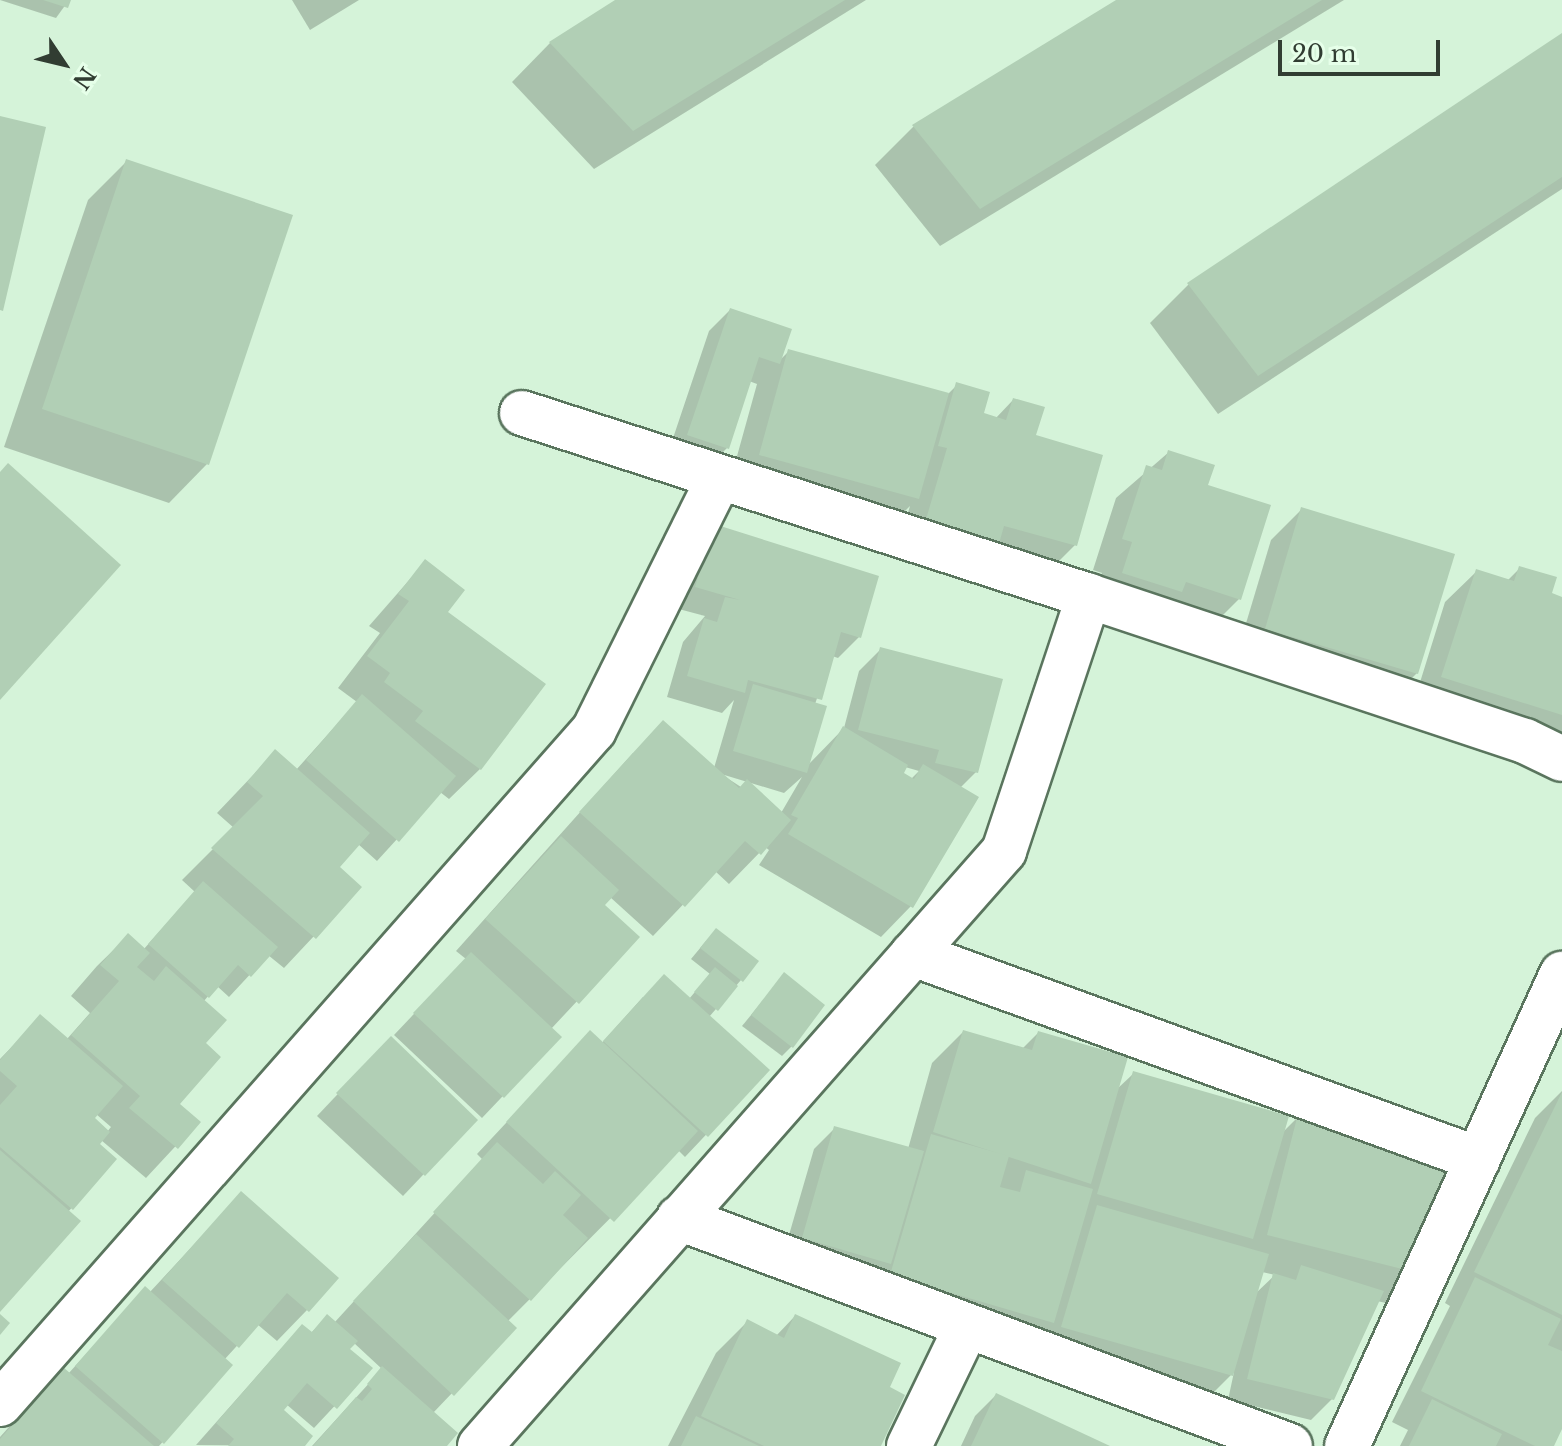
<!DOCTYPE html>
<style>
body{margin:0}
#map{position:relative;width:1562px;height:1446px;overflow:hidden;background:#d5f3d9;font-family:"Libre Baskerville",serif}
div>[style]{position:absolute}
.shadow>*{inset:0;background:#0003}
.building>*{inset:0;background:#b1cfb5}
.roads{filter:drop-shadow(2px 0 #5a755e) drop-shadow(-2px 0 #5a755e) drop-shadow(0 2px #5a755e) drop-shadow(0 -2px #5a755e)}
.street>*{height:44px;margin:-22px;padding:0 22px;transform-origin:22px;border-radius:22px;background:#fff}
span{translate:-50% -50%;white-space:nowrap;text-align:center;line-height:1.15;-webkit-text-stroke:7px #e6ffe9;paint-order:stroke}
.north{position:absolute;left:24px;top:24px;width:80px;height:80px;-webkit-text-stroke:6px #e6ffe9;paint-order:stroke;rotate:125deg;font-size:22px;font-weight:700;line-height:32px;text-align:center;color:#313d32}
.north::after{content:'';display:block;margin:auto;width:28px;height:36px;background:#313d32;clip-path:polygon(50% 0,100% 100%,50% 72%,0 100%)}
.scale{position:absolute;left:1278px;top:40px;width:162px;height:36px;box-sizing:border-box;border:4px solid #313d32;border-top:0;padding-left:10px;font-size:24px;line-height:28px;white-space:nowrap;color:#313d32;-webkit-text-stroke:6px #e6ffe9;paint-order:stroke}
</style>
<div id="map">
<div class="shadow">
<div style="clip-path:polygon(0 0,69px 0,56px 18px)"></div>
<div style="clip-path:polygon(292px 0,359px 0,310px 30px)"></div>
<div style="clip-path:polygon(619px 0,866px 0,594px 169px,512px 82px,550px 43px)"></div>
<div style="clip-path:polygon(1120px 0,1344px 0,940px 246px,875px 165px,913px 127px)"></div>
<div style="clip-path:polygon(1562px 36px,1562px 189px,1218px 414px,1150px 323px,1188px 285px)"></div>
<div style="clip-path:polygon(127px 161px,207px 464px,169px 503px,4px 447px,88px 200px)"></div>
<div style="clip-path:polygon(730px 310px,779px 361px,789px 351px,947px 395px,957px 385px,981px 415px,995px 419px,1013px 400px,1034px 436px,1075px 545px,1044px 576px,965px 577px,895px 556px,910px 506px,887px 529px,729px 485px,757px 384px,749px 381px,727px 448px,706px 469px,667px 456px,709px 331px)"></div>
<div style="clip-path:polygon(1169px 452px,1206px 486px,1239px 599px,1208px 630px,1093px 604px,1102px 573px,1093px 570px,1116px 498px)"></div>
<div style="clip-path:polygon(1302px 509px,1417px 673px,1386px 704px,1235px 660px,1271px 540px)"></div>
<div style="clip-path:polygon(evenodd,693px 547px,859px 637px,838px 658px,832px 656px,815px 704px,808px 765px,844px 728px,859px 671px,880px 650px,976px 772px,960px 788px,911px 906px,881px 937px,759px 865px,769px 850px,765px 847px,729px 884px,715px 871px,653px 936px,610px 897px,603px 905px,637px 937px,551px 1029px,559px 1037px,482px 1118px,394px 1035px,466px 959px,456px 951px,633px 753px,714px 768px,734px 700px,722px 713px,667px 697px,683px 642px,705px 616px,675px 608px,693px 547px,905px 767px,919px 771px,910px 780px,901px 774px,905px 767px,693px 547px,721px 774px,784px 793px,802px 777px,781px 813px,721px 774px)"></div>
<div style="clip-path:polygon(evenodd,425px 562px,445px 612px,480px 769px,449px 799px,440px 792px,377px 861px,358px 844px,338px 867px,360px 887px,284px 968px,268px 955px,229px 997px,217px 986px,203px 1002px,203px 1044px,177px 1104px,198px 1122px,146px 1178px,101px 1140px,97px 1144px,114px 1159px,68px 1212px,0 1309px,0 1059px,41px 1017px,67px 1039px,90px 1013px,71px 996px,97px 966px,128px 936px,143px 950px,195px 892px,182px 880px,234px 828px,217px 813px,275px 752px,296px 770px,357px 702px,338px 688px,380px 633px,369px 626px,425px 562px,96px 1114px,111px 1127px,107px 1132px,92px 1118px,96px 1114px)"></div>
<div style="clip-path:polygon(1520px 568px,1550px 595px,1562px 599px,1562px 755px,1412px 708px,1445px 602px,1476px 572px,1507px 581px)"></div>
<div style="clip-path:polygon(706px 941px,741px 980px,709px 1017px,767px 1070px,685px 1157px,678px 1150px,507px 1322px,514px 1328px,433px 1413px,444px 1446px,312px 1446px,382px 1369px,354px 1343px,347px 1349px,370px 1368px,314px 1428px,286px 1404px,281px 1410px,302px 1446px,196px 1445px,282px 1348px,311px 1333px,327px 1316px,334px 1323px,483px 1160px,477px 1154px,590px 1033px,601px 1044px,643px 997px,689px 999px,710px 974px,691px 959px)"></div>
<div style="clip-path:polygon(784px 975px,792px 1046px,782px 1056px,742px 1026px)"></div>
<div style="clip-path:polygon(evenodd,963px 1032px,1022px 1049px,1038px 1033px,1116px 1090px,1133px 1074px,1282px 1133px,1299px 1116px,1416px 1272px,1386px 1303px,1377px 1301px,1332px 1399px,1311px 1420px,1228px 1400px,1234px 1372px,1200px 1406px,782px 1259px,814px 1149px,835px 1128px,908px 1149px,932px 1063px,963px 1032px,1262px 1272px,1275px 1275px,1255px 1294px,1262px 1272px)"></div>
<div style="clip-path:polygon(370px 1060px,475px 1120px,403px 1196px,317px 1116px)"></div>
<div style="clip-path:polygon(1562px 1091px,1562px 1425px,1552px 1446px,1400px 1446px,1408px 1430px,1392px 1422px,1450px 1306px,1445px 1303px,1535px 1118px)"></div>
<div style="clip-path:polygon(241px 1194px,336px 1278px,307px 1310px,277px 1341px,257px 1324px,224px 1360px,231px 1365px,159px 1446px,0 1446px,0 1437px,33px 1400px,63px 1370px,68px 1374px,145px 1289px,149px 1293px)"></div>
<div style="clip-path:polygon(795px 1316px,887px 1388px,879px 1446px,668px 1446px,716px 1353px,747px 1322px,776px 1336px)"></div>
<div style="clip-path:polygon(996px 1395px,1105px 1446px,961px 1446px,975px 1416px)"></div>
</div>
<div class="building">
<div style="clip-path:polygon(43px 0,71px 0,68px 8px)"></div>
<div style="clip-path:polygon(615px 0,845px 0,633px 131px,549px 42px)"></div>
<div style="clip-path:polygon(1116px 0,1322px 0,980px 209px,912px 125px)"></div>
<div style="clip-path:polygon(1562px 33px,1562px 177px,1258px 376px,1187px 283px)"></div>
<div style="clip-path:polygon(0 116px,46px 127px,3px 311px,0 310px)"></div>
<div style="clip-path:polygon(126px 159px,293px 215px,209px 465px,42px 409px)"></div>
<div style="clip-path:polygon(730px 308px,792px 329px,780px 364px,759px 357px,729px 449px,687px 435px)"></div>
<div style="clip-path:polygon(788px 349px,949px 393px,919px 499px,759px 455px)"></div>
<div style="clip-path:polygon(956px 382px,990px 392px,984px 413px,1006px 420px,1013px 398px,1045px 407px,1036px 435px,1103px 455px,1077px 546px,1004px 526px,998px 547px,924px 526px,947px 448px,938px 446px)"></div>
<div style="clip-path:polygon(1168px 450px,1215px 465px,1208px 485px,1271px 505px,1241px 600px,1186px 582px,1182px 592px,1122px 573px,1132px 542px,1122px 539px,1146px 465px,1162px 470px)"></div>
<div style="clip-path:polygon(8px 463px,121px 565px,0 700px,0 472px)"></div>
<div style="clip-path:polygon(1301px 507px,1455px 554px,1418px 674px,1265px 629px)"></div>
<div style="clip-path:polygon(714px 524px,879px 576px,861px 638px,841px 632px,822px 700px,748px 680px,745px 693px,687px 676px,704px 618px,717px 622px,725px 597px,740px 600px,695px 587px)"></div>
<div style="clip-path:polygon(425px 559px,465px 590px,448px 612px,546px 684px,481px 770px,415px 721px,423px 711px,384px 682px,390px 673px,367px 656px,409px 601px,398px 594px)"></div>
<div style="clip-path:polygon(1519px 566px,1557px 577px,1552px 593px,1562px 597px,1562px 715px,1441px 677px,1476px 569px,1514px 581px)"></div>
<div style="clip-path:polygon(880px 647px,1003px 679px,978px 773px,935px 763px,939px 750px,858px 730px)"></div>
<div style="clip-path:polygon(753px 684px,827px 706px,807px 773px,733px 751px)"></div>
<div style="clip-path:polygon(362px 694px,456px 776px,399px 842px,306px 760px)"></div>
<div style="clip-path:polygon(663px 720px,739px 788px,747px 779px,791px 820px,761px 855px,745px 841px,685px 907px,579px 812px)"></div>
<div style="clip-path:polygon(843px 726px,908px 765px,904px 773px,914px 779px,923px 764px,979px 797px,913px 908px,788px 834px,798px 818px,791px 815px)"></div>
<div style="clip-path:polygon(275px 749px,370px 833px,340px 867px,362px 887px,316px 939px,211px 848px,263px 796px,247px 782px)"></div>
<div style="clip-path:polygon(561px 836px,619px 890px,605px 905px,640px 937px,579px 1004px,485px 919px)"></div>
<div style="clip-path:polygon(203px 881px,278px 947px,251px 977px,238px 965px,209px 998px,148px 944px)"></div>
<div style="clip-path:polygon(716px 928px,759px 961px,743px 982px,700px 948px)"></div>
<div style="clip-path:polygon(128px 933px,150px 953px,137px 967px,154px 981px,166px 966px,227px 1020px,206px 1043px,221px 1057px,180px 1104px,201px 1122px,178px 1149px,129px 1108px,140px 1096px,71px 1035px,119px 981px,100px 965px)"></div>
<div style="clip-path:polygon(471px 952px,562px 1037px,504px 1098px,413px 1013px)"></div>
<div style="clip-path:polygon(715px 967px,738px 986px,718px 1011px,694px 992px)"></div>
<div style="clip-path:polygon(784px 972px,825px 1005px,793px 1048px,751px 1015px)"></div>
<div style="clip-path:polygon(664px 974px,770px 1070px,708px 1137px,603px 1041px)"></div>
<div style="clip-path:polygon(40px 1014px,123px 1086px,95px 1118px,110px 1132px,100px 1144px,117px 1159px,73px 1210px,0 1147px,0 1105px,17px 1086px,0 1071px,0 1060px)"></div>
<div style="clip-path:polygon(590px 1030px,698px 1131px,614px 1222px,506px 1122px)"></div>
<div style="clip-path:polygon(963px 1030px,1032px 1050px,1038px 1031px,1128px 1057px,1091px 1184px,933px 1132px)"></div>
<div style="clip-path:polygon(391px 1036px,478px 1120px,425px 1176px,336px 1093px)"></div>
<div style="clip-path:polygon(1133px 1071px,1289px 1116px,1253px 1239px,1097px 1194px)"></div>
<div style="clip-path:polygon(1562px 1092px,1562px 1315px,1474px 1272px)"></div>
<div style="clip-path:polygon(1298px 1114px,1450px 1152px,1418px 1273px,1267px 1235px)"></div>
<div style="clip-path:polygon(834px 1126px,924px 1151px,891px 1264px,802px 1238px)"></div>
<div style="clip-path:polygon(931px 1134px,1009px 1156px,1000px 1187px,1020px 1192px,1026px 1170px,1093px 1189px,1054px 1323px,890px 1275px)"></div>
<div style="clip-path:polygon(497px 1142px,543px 1184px,555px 1171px,581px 1195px,563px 1215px,588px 1238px,531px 1301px,433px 1212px)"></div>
<div style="clip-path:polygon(0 1150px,81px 1221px,0 1312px)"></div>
<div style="clip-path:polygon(241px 1191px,339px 1278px,309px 1312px,287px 1293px,239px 1348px,162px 1280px)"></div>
<div style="clip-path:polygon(1097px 1205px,1269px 1254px,1233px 1376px,1061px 1327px)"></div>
<div style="clip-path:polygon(416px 1234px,517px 1328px,454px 1396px,353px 1301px)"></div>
<div style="clip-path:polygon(1301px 1265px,1384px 1291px,1334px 1400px,1247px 1379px,1273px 1273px,1296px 1280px)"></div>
<div style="clip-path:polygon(1475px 1277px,1561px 1319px,1548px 1345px,1562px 1351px,1562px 1429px,1554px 1446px,1535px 1446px,1421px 1391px)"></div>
<div style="clip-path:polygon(145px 1286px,233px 1365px,164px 1444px,75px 1366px)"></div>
<div style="clip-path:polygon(0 1314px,10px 1323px,0 1335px)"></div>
<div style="clip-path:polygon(327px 1314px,358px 1341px,350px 1349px,373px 1368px,337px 1409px,307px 1383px,284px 1410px,313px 1436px,305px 1446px,228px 1446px,234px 1439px,216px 1423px,302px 1324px,312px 1332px)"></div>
<div style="clip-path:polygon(795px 1314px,901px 1363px,890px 1387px,905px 1395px,881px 1446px,764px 1446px,701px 1416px,747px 1319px,784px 1338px)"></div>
<div style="clip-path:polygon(382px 1366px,458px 1433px,447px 1446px,313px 1446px,356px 1397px,362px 1401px,372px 1389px,367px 1384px)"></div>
<div style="clip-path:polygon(63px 1367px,154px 1446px,0 1446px,0 1439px)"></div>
<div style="clip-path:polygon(996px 1393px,1110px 1446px,971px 1446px)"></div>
<div style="clip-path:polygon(1432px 1399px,1502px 1434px,1496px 1446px,1409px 1446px)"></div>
<div style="clip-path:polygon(696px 1416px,759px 1446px,681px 1446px)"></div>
</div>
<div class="roads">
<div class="street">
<div style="left:522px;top:413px;width:596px;rotate:17.89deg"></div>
<div style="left:1089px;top:596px;width:459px;rotate:18.4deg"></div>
<div style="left:1525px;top:741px;width:41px;rotate:25.9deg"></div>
<div style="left:913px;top:954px;width:601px;rotate:19.94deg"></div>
<div style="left:679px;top:1218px;width:652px;rotate:20.46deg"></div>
<div style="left:0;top:1404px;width:898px;rotate:-48.61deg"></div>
<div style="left:594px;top:730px;width:279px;rotate:-63.6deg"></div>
<div style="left:480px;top:1446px;width:793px;rotate:-48.63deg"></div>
<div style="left:1004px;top:851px;width:269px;rotate:-71.6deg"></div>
<div style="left:909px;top:1446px;width:131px;rotate:-64.2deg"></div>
<div style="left:1347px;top:1446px;width:519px;rotate:-65.51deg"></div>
</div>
</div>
<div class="north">N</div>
<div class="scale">20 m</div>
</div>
